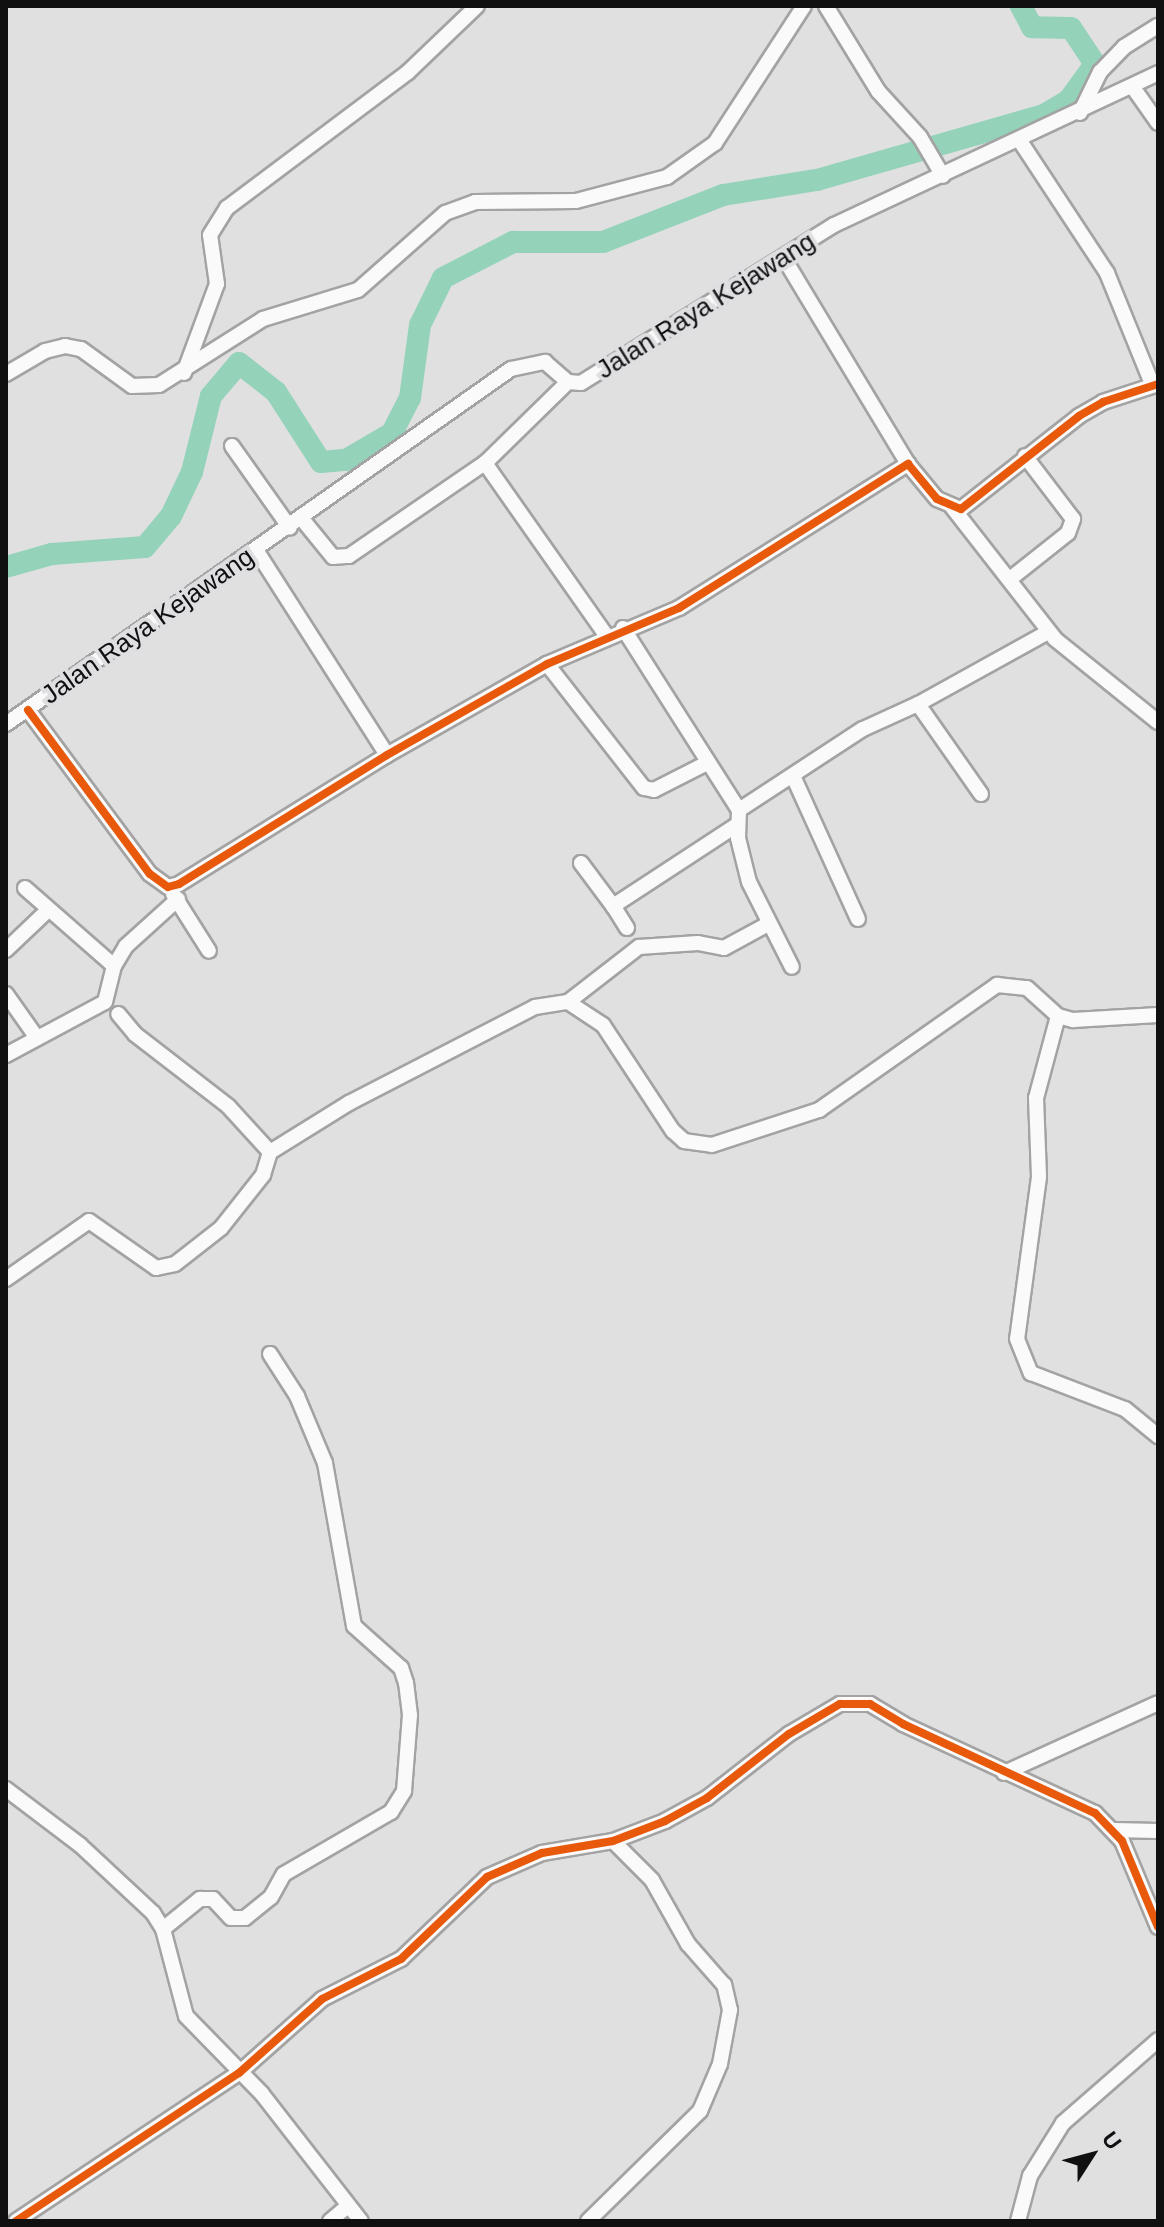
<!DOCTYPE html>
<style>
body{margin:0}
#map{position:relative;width:1164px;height:2227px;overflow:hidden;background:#e0e0e1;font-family:Arial,sans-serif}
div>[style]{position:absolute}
.river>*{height:22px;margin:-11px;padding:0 11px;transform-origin:11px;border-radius:11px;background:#94d3ba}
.roads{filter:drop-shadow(2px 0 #a3a3a4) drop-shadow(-2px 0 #a3a3a4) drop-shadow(0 2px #a3a3a4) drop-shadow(0 -2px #a3a3a4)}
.minor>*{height:14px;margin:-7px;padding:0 7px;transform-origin:7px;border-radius:7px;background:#fafafa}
.cycleway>*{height:8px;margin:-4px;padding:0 4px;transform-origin:4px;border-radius:4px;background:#e8590c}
span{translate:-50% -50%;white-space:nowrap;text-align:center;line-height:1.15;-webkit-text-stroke:8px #dfdfe2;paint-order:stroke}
.street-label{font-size:26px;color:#101011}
.frame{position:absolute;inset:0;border:8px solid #101011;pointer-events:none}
.north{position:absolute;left:1052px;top:2115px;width:80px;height:80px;-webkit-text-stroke:6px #dfdfe2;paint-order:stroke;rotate:54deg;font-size:22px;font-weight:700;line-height:32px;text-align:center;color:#101011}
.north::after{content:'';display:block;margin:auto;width:28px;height:36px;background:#101011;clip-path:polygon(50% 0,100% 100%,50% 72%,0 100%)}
</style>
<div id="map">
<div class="river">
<div style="left:6px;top:567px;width:48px;rotate:-15.8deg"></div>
<div style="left:52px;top:554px;width:93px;rotate:-4.3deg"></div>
<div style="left:145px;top:547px;width:40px;rotate:-50deg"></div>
<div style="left:171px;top:516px;width:49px;rotate:-64.5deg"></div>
<div style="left:192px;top:472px;width:78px;rotate:-76deg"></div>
<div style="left:211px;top:396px;width:43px;rotate:-49.7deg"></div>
<div style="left:239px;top:363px;width:47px;rotate:38.1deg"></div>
<div style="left:276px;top:392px;width:83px;rotate:57.3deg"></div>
<div style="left:321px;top:462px;width:25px;rotate:-5deg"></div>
<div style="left:346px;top:460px;width:53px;rotate:-30.4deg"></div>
<div style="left:392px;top:433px;width:39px;rotate:-63deg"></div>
<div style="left:410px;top:398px;width:74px;rotate:-82.2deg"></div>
<div style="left:420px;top:325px;width:52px;rotate:-63.9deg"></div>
<div style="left:443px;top:278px;width:79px;rotate:-27.2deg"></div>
<div style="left:513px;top:242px;width:90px"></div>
<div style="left:603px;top:242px;width:129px;rotate:-21.4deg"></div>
<div style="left:723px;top:195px;width:95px;rotate:-9.1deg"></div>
<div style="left:817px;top:180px;width:236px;rotate:-16deg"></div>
<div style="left:1044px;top:115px;width:29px;rotate:-31deg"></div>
<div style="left:1069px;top:100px;width:44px;rotate:-54.2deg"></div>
<div style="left:1095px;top:64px;width:43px;rotate:-123.7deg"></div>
<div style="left:1071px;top:28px;width:39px;rotate:-179deg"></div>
<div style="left:1032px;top:27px;width:24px;rotate:-118deg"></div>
</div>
<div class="roads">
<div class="minor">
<div style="left:826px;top:6px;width:100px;rotate:58.5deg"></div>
<div style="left:878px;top:91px;width:62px;rotate:47.6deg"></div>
<div style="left:920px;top:137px;width:45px;rotate:59.5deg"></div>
<div style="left:1132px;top:86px;width:45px;rotate:54.9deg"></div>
<div style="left:1080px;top:113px;width:46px;rotate:-64deg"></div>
<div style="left:1100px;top:72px;width:35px;rotate:-46deg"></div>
<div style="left:1124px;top:47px;width:40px;rotate:-32deg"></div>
<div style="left:1020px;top:141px;width:158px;rotate:56.6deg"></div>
<div style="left:1107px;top:273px;width:120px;rotate:67.9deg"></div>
<div style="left:785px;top:260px;width:238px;rotate:58.9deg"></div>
<div style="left:184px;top:373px;width:95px;rotate:-69.7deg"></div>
<div style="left:217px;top:284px;width:49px;rotate:-98.1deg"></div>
<div style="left:210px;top:235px;width:32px;rotate:-58deg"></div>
<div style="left:227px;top:208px;width:226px;rotate:-36.9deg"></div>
<div style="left:408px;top:72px;width:95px;rotate:-43.7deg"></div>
<div style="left:6px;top:374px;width:45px;rotate:-30.5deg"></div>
<div style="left:45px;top:351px;width:21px;rotate:-14deg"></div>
<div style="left:65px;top:346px;width:16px;rotate:11deg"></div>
<div style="left:81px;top:349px;width:63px;rotate:36deg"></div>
<div style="left:132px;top:386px;width:27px;rotate:-2deg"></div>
<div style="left:159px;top:385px;width:123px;rotate:-32.4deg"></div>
<div style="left:263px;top:319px;width:99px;rotate:-17deg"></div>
<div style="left:358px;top:290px;width:116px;rotate:-41.5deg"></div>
<div style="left:445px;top:213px;width:32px;rotate:-20deg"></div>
<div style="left:475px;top:202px;width:101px;rotate:-0.6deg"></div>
<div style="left:576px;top:201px;width:94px;rotate:-14.8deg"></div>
<div style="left:667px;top:177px;width:59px;rotate:-35.3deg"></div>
<div style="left:715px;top:143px;width:163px;rotate:-57deg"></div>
<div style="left:232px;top:446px;width:100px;rotate:54.7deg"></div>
<div style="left:485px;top:463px;width:210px;rotate:54.9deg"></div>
<div style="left:952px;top:507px;width:167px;rotate:52deg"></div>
<div style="left:1055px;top:639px;width:132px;rotate:38.9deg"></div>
<div style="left:302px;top:519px;width:49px;rotate:50.8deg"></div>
<div style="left:333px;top:557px;width:16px;rotate:-4deg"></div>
<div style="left:349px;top:556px;width:165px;rotate:-34.4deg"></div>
<div style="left:485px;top:463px;width:116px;rotate:-44.3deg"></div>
<div style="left:256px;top:550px;width:243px;rotate:57.4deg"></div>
<div style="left:1010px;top:579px;width:74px;rotate:-38.4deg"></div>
<div style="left:1068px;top:533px;width:15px;rotate:-70deg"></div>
<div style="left:1073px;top:519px;width:79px;rotate:-127.3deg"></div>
<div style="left:623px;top:628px;width:216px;rotate:57.5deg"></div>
<div style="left:739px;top:810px;width:28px;rotate:92deg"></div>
<div style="left:738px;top:838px;width:45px;rotate:76deg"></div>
<div style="left:749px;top:882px;width:95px;rotate:63.2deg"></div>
<div style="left:547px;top:664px;width:157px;rotate:52deg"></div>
<div style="left:644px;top:788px;width:10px;rotate:11deg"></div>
<div style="left:654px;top:790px;width:59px;rotate:-27deg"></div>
<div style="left:28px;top:710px;width:204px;rotate:53.4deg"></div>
<div style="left:150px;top:874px;width:22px;rotate:36deg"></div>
<div style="left:168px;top:887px;width:11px;rotate:-15deg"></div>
<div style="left:179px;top:884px;width:245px;rotate:-31.8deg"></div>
<div style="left:387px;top:755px;width:184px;rotate:-29.6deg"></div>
<div style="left:547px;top:664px;width:143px;rotate:-23deg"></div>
<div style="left:679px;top:608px;width:271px;rotate:-32.2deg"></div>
<div style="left:908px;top:464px;width:45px;rotate:50.4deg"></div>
<div style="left:937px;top:499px;width:26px;rotate:23deg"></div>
<div style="left:961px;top:509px;width:150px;rotate:-38.2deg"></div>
<div style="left:1079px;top:416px;width:28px;rotate:-30deg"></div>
<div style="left:1103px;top:402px;width:58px;rotate:-18.1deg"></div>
<div style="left:6px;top:724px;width:617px;rotate:-35.11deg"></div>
<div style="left:511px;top:369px;width:35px;rotate:-12deg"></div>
<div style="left:545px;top:362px;width:30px;rotate:41deg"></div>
<div style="left:568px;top:382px;width:13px;rotate:4deg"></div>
<div style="left:581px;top:383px;width:298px;rotate:-32deg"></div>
<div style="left:834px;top:225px;width:358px;rotate:-25.1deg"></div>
<div style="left:793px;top:776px;width:157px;rotate:65.6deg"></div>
<div style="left:981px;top:794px;width:110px;rotate:-125deg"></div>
<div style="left:918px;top:704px;width:149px;rotate:-29deg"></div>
<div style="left:739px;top:810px;width:148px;rotate:-33.2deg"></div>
<div style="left:863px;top:729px;width:60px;rotate:-24.4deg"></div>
<div style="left:581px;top:863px;width:54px;rotate:53.3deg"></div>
<div style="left:25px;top:888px;width:118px;rotate:41.2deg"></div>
<div style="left:173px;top:894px;width:67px;rotate:57.7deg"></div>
<div style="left:627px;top:928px;width:26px;rotate:-122deg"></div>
<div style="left:613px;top:906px;width:148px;rotate:-33.2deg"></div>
<div style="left:6px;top:950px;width:59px;rotate:-43.6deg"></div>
<div style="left:6px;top:994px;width:54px;rotate:54.8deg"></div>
<div style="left:568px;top:1002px;width:42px;rotate:33.3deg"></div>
<div style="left:603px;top:1025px;width:127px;rotate:56.6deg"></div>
<div style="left:673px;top:1131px;width:15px;rotate:42deg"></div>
<div style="left:684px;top:1141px;width:28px;rotate:8deg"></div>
<div style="left:712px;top:1145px;width:113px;rotate:-18.1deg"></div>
<div style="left:819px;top:1110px;width:218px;rotate:-35.1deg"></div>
<div style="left:997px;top:985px;width:30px;rotate:6deg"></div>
<div style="left:1027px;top:988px;width:42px;rotate:42.1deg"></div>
<div style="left:1058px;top:1016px;width:16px;rotate:15deg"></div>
<div style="left:1073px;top:1020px;width:85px;rotate:-3.4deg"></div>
<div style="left:1058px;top:1016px;width:85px;rotate:105deg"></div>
<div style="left:1036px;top:1098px;width:79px;rotate:87.8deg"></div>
<div style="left:1039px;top:1177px;width:163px;rotate:97.7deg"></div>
<div style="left:1017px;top:1339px;width:37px;rotate:68deg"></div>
<div style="left:1031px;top:1373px;width:101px;rotate:21deg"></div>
<div style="left:1125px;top:1409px;width:43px;rotate:39.3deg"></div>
<div style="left:6px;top:1055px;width:112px;rotate:-28.2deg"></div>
<div style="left:105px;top:1002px;width:37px;rotate:-76deg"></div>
<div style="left:114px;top:966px;width:23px;rotate:-59deg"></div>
<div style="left:126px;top:946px;width:70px;rotate:-42.1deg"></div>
<div style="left:270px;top:1152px;width:93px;rotate:-31.8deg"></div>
<div style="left:349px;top:1103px;width:209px;rotate:-27.3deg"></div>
<div style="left:535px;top:1007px;width:33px;rotate:-9deg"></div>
<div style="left:568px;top:1002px;width:90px;rotate:-37.8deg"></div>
<div style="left:639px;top:947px;width:59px;rotate:-3.9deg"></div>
<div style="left:698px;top:943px;width:26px;rotate:11deg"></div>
<div style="left:724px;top:948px;width:50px;rotate:-28.6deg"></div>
<div style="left:6px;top:1279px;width:101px;rotate:-34.9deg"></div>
<div style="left:89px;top:1221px;width:82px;rotate:35deg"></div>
<div style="left:156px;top:1268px;width:19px;rotate:-12deg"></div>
<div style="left:175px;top:1264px;width:58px;rotate:-38deg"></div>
<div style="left:221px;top:1228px;width:68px;rotate:-51.6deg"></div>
<div style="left:263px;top:1175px;width:24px;rotate:-73deg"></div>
<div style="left:270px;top:1152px;width:62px;rotate:-132.4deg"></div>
<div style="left:228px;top:1106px;width:118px;rotate:-142.3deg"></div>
<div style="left:135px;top:1034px;width:26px;rotate:-130deg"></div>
<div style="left:1004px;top:1773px;width:169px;rotate:-24.4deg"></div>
<div style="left:6px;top:1789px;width:93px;rotate:37.1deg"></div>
<div style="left:80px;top:1845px;width:100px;rotate:43deg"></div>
<div style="left:153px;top:1913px;width:19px;rotate:58deg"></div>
<div style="left:163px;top:1929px;width:90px;rotate:75.2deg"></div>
<div style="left:186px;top:2016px;width:109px;rotate:45.7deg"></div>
<div style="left:262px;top:2094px;width:161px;rotate:52.1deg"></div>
<div style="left:1114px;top:1830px;width:44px;rotate:1.3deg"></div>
<div style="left:163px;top:1929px;width:48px;rotate:-39deg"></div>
<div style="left:200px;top:1899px;width:13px"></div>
<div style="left:213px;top:1899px;width:26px;rotate:47deg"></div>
<div style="left:231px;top:1918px;width:14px"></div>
<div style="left:245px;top:1918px;width:33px;rotate:-39deg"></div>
<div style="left:271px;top:1897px;width:26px;rotate:-61deg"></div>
<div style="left:284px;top:1874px;width:124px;rotate:-30.1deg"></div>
<div style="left:391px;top:1812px;width:25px;rotate:-58deg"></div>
<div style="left:404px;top:1791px;width:76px;rotate:-85.5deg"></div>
<div style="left:410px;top:1715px;width:32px;rotate:-97deg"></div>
<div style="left:406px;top:1683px;width:16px;rotate:-108deg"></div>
<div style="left:401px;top:1668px;width:63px;rotate:-138.2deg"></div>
<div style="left:354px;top:1626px;width:166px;rotate:-100.1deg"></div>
<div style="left:325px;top:1463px;width:73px;rotate:-112.7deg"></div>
<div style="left:297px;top:1396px;width:50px;rotate:-122.7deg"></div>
<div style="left:16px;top:2221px;width:268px;rotate:-33.6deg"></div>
<div style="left:239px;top:2073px;width:111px;rotate:-41.7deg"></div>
<div style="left:322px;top:1999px;width:89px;rotate:-26.9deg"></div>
<div style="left:401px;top:1959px;width:119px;rotate:-43.6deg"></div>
<div style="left:487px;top:1877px;width:60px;rotate:-23.6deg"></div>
<div style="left:542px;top:1853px;width:72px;rotate:-9.6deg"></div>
<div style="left:613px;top:1841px;width:56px;rotate:-21deg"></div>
<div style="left:665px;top:1821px;width:48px;rotate:-28.7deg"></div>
<div style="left:707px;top:1798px;width:104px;rotate:-38deg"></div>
<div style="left:789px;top:1734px;width:59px;rotate:-30.5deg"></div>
<div style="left:840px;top:1704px;width:30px"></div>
<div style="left:870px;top:1704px;width:39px;rotate:31deg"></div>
<div style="left:903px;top:1724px;width:212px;rotate:24.9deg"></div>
<div style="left:1095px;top:1813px;width:39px;rotate:46deg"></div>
<div style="left:1122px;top:1841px;width:93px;rotate:67.3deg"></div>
<div style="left:330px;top:2221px;width:23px;rotate:-40deg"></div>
<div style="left:588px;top:2221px;width:157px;rotate:-44.5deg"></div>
<div style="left:700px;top:2111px;width:51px;rotate:-66.9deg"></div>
<div style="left:720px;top:2064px;width:55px;rotate:-79.5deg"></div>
<div style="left:730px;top:2010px;width:26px;rotate:-103deg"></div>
<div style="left:724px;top:1985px;width:55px;rotate:-131.3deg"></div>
<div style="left:688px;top:1944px;width:73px;rotate:-119.4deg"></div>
<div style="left:652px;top:1880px;width:55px;rotate:-135deg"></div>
<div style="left:1018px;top:2221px;width:47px;rotate:-75.1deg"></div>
<div style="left:1030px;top:2176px;width:62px;rotate:-58.1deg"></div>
<div style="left:1063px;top:2123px;width:126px;rotate:-41.1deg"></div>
</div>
</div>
<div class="cycleway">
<div style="left:28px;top:710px;width:204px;rotate:53.4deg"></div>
<div style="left:150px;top:874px;width:22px;rotate:36deg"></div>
<div style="left:168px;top:887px;width:11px;rotate:-15deg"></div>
<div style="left:179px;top:884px;width:245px;rotate:-31.8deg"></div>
<div style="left:387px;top:755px;width:184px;rotate:-29.6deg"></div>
<div style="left:547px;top:664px;width:143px;rotate:-23deg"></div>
<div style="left:679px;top:608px;width:271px;rotate:-32.2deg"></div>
<div style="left:908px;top:464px;width:45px;rotate:50.4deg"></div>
<div style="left:937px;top:499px;width:26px;rotate:23deg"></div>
<div style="left:961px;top:509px;width:150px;rotate:-38.2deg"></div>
<div style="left:1079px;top:416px;width:28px;rotate:-30deg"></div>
<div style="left:1103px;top:402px;width:58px;rotate:-18.1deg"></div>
<div style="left:16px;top:2221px;width:268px;rotate:-33.6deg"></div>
<div style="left:239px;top:2073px;width:111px;rotate:-41.7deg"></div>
<div style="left:322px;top:1999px;width:89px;rotate:-26.9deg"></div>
<div style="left:401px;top:1959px;width:119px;rotate:-43.6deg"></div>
<div style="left:487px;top:1877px;width:60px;rotate:-23.6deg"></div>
<div style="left:542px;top:1853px;width:72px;rotate:-9.6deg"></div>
<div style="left:613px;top:1841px;width:56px;rotate:-21deg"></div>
<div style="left:665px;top:1821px;width:48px;rotate:-28.7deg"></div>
<div style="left:707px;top:1798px;width:104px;rotate:-38deg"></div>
<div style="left:789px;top:1734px;width:59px;rotate:-30.5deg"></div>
<div style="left:840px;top:1704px;width:30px"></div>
<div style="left:870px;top:1704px;width:39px;rotate:31deg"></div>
<div style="left:903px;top:1724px;width:212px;rotate:24.9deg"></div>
<div style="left:1095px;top:1813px;width:39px;rotate:46deg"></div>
<div style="left:1122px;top:1841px;width:93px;rotate:67.3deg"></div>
</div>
<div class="street-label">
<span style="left:706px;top:306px;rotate:-32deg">Jalan Raya Kejawang</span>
<span style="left:148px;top:626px;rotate:-35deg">Jalan Raya Kejawang</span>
</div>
<div class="frame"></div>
<div class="north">U</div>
</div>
